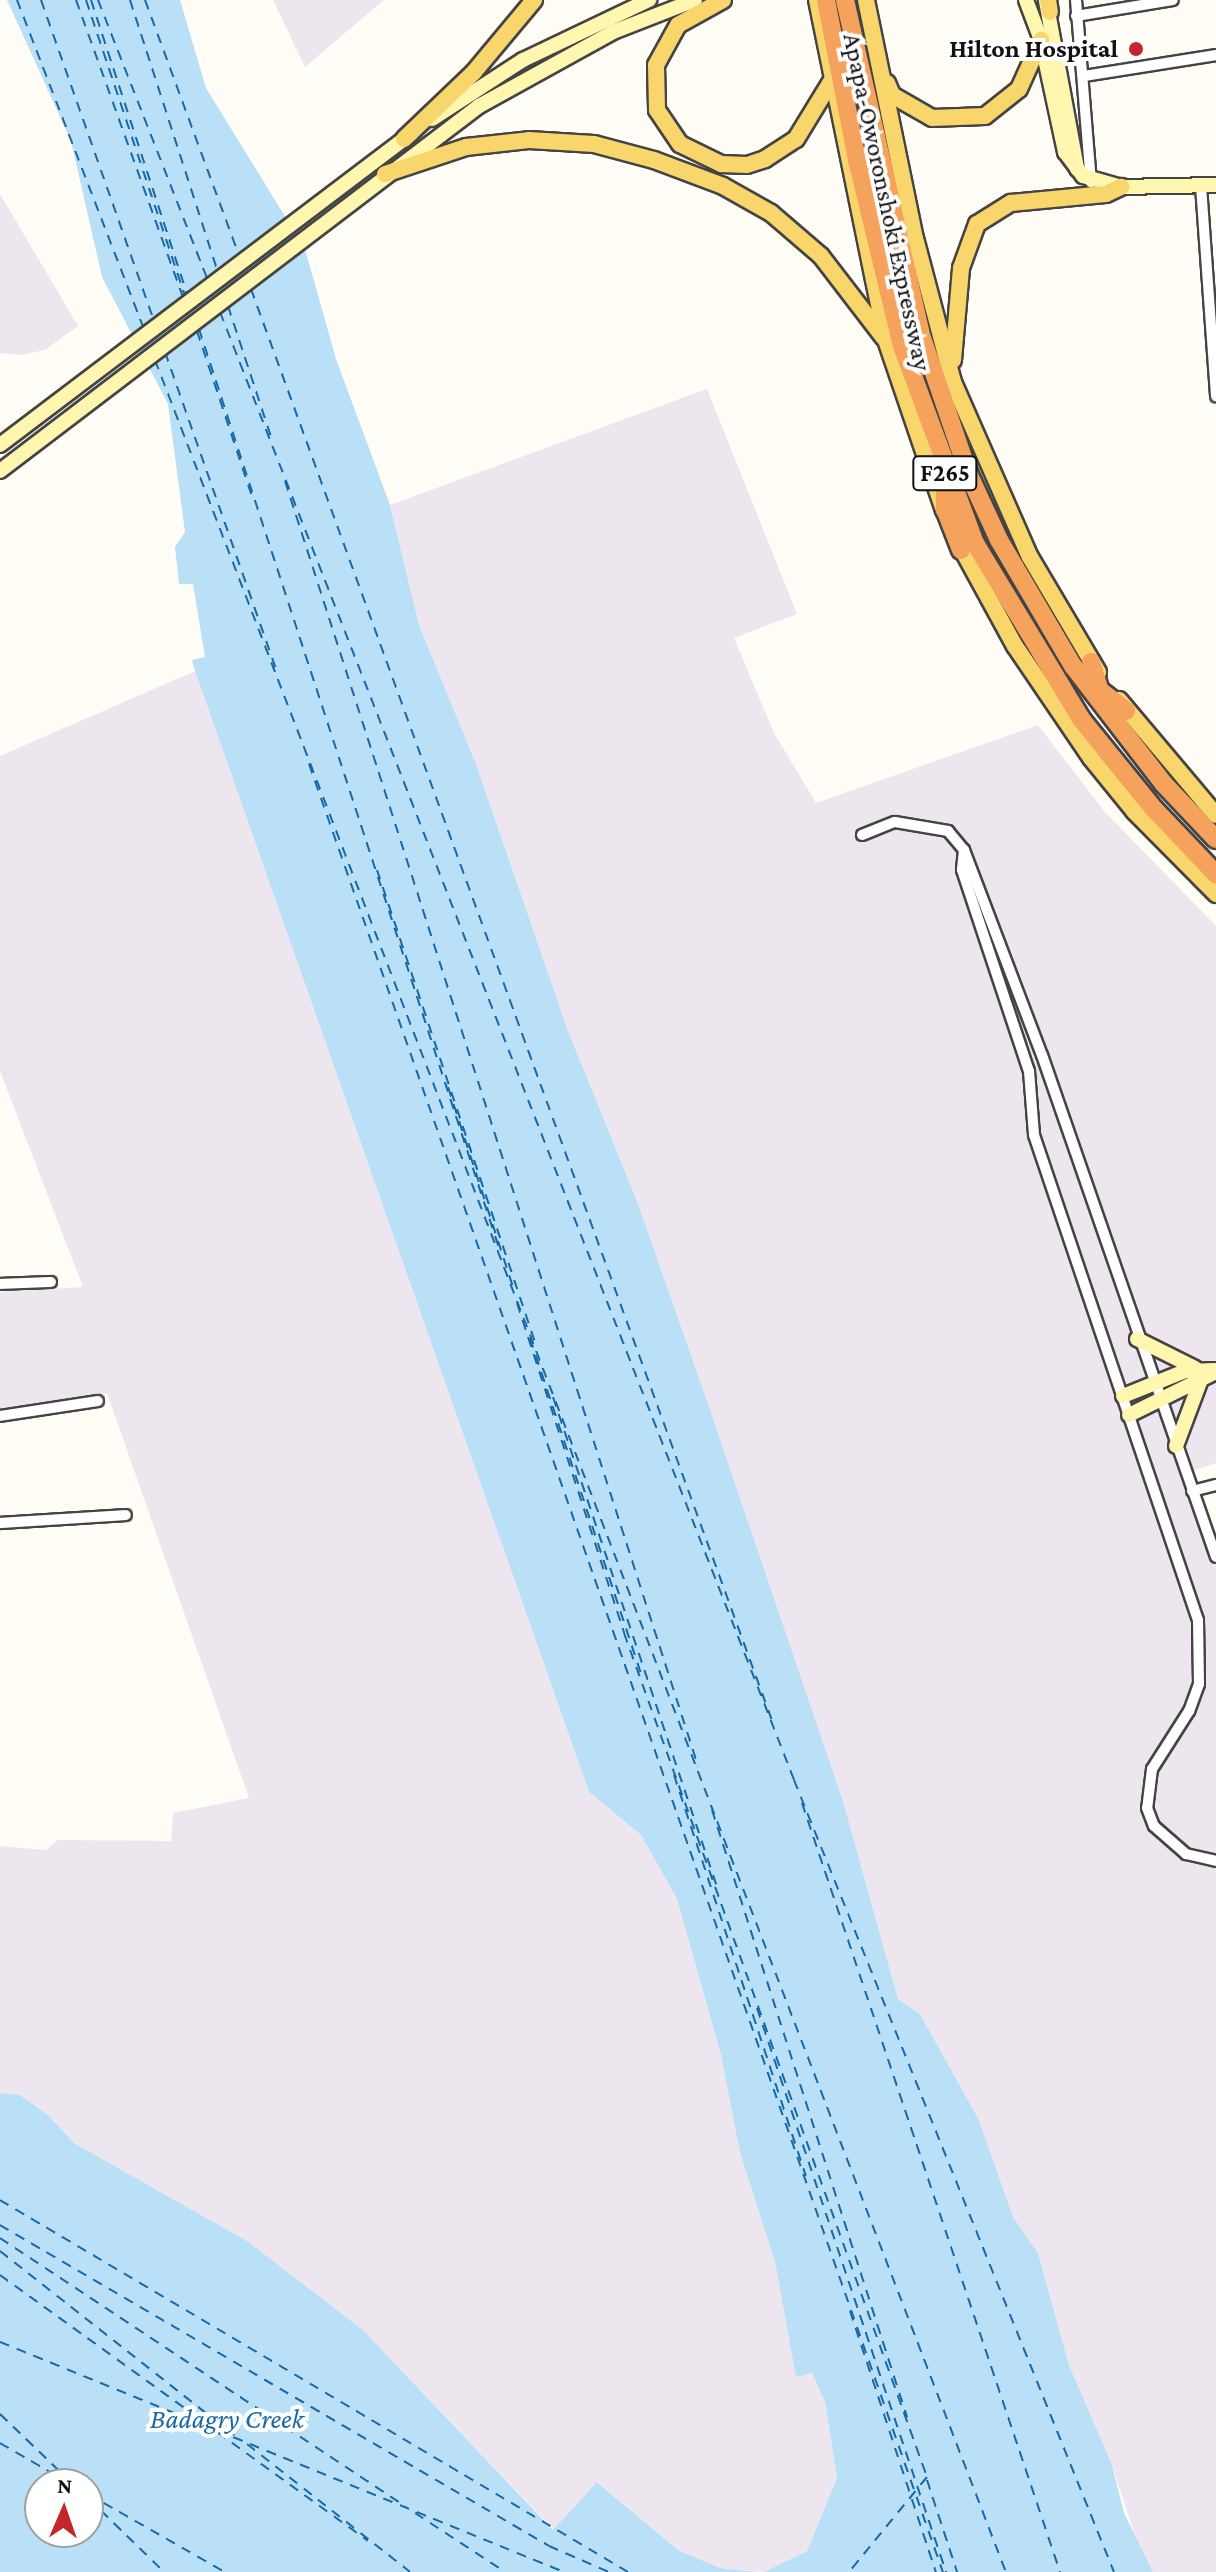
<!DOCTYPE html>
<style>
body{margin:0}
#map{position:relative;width:1216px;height:2572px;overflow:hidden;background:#fffdf5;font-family:"Crimson Pro",serif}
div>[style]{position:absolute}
.industrial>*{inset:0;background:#eee6ef}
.water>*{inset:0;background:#b9e0f7}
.ferry>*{height:2px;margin-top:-1px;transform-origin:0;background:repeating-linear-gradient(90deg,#1768a6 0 10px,transparent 0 18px)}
.roads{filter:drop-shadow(2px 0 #444) drop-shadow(-2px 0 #444) drop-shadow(0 2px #444) drop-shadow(0 -2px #444)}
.street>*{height:10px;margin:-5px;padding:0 5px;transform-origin:5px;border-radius:5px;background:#fff}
.secondary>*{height:14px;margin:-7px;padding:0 7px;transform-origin:7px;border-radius:7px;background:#fff6b0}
.primary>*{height:16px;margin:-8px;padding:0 8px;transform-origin:8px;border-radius:8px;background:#f9d66b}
.highway>*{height:18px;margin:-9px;padding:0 9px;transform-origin:9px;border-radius:9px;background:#f5a25d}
.dots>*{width:22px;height:22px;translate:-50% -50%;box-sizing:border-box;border:4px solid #fff;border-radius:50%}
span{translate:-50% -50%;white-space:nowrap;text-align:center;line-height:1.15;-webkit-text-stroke:8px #fff;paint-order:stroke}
.shield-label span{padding:2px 6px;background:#fff;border:2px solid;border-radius:6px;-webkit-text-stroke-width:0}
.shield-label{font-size:24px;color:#111;font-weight:700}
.poi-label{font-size:26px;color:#111;font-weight:700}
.right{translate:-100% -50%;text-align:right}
.street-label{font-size:26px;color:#111}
.water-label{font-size:28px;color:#1768a6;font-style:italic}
.north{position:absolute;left:24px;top:2468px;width:80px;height:80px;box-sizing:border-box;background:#fff;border:2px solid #a0a0a0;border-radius:50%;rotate:2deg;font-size:22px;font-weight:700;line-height:32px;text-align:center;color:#111}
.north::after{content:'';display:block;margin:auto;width:28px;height:36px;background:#c4262e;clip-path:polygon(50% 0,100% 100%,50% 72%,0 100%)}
</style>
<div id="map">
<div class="industrial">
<div style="clip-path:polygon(273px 0,384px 0,305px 67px)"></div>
<div style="clip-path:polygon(0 194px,78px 326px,45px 350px,21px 355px,0 353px)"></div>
<div style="clip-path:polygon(707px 389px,797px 614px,734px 638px,774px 733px,816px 803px,1038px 725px,1104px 811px,1216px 926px,1216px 1463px,1181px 1475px,1216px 1556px,1216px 2572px,1153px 2572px,1139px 2548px,1112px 2465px,1069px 2365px,1038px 2253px,1013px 2217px,979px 2120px,920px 2014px,898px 1999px,843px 1801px,706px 1398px,637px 1201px,568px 1031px,476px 764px,419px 625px,390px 505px)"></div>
<div style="clip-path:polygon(195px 671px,589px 1792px,641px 1835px,677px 1899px,721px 2055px,741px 2152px,775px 2262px,796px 2376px,812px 2373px,825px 2402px,837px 2478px,807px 2551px,764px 2572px,720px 2568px,678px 2550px,598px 2482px,554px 2530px,363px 2330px,247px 2241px,74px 2143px,48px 2115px,20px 2095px,0 2093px,0 1846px,46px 1850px,58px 1840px,171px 1841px,173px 1813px,249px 1798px,107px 1393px,13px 1418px,0 1417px,0 1292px,83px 1287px,0 1071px,0 756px)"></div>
</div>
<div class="water">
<div style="clip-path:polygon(7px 0,180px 0,206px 88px,305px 249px,336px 359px,390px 505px,419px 625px,476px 764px,568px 1031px,637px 1201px,706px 1398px,843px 1801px,898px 1999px,920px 2014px,979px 2120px,1013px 2217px,1038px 2253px,1069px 2365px,1112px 2465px,1124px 2513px,1153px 2572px,764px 2572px,807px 2551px,837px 2478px,825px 2402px,812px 2373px,796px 2377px,775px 2262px,740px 2152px,721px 2055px,677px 1899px,641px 1835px,589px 1792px,195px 671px,192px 660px,205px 657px,193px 584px,179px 584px,175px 547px,185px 532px,168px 404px,102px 277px,71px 141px)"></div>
<div style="clip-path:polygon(evenodd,0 2093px,20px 2095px,48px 2115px,74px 2143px,247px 2241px,363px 2330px,553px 2530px,597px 2482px,678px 2550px,720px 2568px,758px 2572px,0 2572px,0 2093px,40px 2484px,88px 2484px,88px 2532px,40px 2532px,40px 2484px)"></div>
</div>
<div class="ferry">
<div style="left:17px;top:0;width:350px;rotate:68.9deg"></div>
<div style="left:41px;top:0;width:339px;rotate:70.6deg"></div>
<div style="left:76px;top:0;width:319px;rotate:70.2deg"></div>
<div style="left:86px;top:0;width:315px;rotate:71.5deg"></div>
<div style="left:91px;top:0;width:312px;rotate:71.9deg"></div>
<div style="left:98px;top:0;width:301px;rotate:68.6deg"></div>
<div style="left:130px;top:0;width:287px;rotate:72.1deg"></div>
<div style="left:145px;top:0;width:273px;rotate:69.8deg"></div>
<div style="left:251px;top:289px;width:1529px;rotate:70deg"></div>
<div style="left:228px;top:306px;width:138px;rotate:71.8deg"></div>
<div style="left:220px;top:312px;width:1576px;rotate:68.64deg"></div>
<div style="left:794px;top:1780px;width:854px;rotate:68deg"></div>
<div style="left:199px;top:329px;width:970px;rotate:71.92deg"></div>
<div style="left:197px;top:331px;width:174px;rotate:71.6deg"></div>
<div style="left:165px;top:352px;width:342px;rotate:70.7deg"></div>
<div style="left:155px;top:360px;width:2370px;rotate:68.96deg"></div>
<div style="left:285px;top:481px;width:1350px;rotate:72.18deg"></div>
<div style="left:309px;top:764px;width:1916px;rotate:70.68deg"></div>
<div style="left:377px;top:870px;width:498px;rotate:71.5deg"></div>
<div style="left:448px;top:1087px;width:210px;rotate:72deg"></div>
<div style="left:517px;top:1303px;width:347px;rotate:72deg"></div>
<div style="left:624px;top:1633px;width:897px;rotate:70.25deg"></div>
<div style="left:927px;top:2477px;width:123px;rotate:129.4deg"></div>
<div style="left:530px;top:1338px;width:354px;rotate:71.7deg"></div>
<div style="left:553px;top:1397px;width:514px;rotate:71.49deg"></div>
<div style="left:674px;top:1775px;width:422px;rotate:71.8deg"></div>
<div style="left:802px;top:1803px;width:811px;rotate:71.45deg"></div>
<div style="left:712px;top:1810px;width:638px;rotate:72.19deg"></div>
<div style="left:757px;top:2008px;width:595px;rotate:71.47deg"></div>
<div style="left:0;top:2200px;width:730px;rotate:30.64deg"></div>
<div style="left:0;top:2225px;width:636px;rotate:30.31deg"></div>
<div style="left:549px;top:2546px;width:65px;rotate:23.4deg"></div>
<div style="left:0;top:2238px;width:487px;rotate:33.5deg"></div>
<div style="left:0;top:2251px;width:303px;rotate:38.2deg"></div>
<div style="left:0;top:2275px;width:258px;rotate:35.8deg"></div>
<div style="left:850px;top:2311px;width:275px;rotate:71.8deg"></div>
<div style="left:0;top:2342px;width:609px;rotate:22.19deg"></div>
<div style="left:0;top:2414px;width:101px;rotate:43.8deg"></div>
<div style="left:217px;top:2432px;width:186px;rotate:35.8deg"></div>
<div style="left:0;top:2443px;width:82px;rotate:30deg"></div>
<div style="left:247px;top:2444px;width:207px;rotate:38.1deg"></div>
<div style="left:927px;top:2480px;width:97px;rotate:71.9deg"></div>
<div style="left:88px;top:2494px;width:158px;rotate:29.7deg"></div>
<div style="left:88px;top:2498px;width:106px;rotate:44.2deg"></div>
<div style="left:415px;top:2513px;width:108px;rotate:33.2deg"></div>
</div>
<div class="roads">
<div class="street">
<div style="left:1076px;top:0;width:183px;rotate:85.3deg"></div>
<div style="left:1076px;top:16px;width:98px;rotate:-9.4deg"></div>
<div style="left:1084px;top:76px;width:134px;rotate:-9deg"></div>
<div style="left:1201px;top:186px;width:211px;rotate:85.9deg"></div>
<div style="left:862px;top:835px;width:35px;rotate:-22deg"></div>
<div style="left:895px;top:822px;width:54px;rotate:9.6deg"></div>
<div style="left:948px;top:831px;width:25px;rotate:50deg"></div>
<div style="left:964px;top:850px;width:219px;rotate:69.2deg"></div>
<div style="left:1042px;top:1055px;width:531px;rotate:70.88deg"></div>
<div style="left:964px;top:850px;width:20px;rotate:96deg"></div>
<div style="left:962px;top:870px;width:212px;rotate:71.6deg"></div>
<div style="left:1029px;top:1071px;width:64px;rotate:85.5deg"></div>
<div style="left:1034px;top:1135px;width:512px;rotate:71.32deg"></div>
<div style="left:1198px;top:1620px;width:64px;rotate:89.1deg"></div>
<div style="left:1199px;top:1684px;width:29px;rotate:110deg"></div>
<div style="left:1189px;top:1711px;width:69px;rotate:122.5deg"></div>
<div style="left:1152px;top:1769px;width:39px;rotate:97deg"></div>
<div style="left:1147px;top:1808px;width:19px;rotate:69deg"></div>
<div style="left:1154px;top:1826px;width:43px;rotate:41.2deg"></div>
<div style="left:1186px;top:1854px;width:31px;rotate:13deg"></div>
<div style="left:0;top:1284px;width:51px;rotate:-2.2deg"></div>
<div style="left:0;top:1416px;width:99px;rotate:-8.7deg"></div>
<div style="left:1192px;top:1491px;width:25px;rotate:-14deg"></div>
<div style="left:0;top:1523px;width:126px;rotate:-3.6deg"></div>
</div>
<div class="secondary">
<div style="left:1026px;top:0;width:43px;rotate:69.4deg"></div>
<div style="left:1041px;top:40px;width:115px;rotate:77.9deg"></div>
<div style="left:1065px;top:152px;width:30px;rotate:53deg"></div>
<div style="left:1083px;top:176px;width:40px;rotate:16deg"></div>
<div style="left:1121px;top:187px;width:95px;rotate:-1.2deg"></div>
<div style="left:1046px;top:1px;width:171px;rotate:79.5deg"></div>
<div style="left:432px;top:119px;width:108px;rotate:-33deg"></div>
<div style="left:523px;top:60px;width:140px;rotate:-25.5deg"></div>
<div style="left:0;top:445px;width:517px;rotate:-37.14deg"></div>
<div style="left:0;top:471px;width:602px;rotate:-37.31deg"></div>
<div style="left:479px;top:106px;width:153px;rotate:-28.9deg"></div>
<div style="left:613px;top:32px;width:88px;rotate:-21.3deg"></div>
<div style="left:1137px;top:1339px;width:65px;rotate:26.6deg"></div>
<div style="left:1123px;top:1396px;width:67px;rotate:-22deg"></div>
<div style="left:1185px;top:1371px;width:31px;rotate:-2deg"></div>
<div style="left:1129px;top:1415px;width:97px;rotate:-26.3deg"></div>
<div style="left:1176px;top:1446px;width:68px;rotate:-69.4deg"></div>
</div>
<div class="primary">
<div style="left:723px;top:0;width:51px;rotate:150.9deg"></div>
<div style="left:678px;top:25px;width:46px;rotate:118.8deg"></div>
<div style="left:656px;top:65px;width:45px;rotate:88.7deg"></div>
<div style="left:657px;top:110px;width:41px;rotate:55.9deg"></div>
<div style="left:680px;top:144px;width:46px;rotate:26deg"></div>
<div style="left:721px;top:164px;width:26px;rotate:2deg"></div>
<div style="left:747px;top:165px;width:19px;rotate:-18deg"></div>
<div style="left:765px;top:159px;width:37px;rotate:-33deg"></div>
<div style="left:796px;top:139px;width:69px;rotate:-58.6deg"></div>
<div style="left:817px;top:0;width:347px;rotate:78.5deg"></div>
<div style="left:886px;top:340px;width:180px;rotate:71.2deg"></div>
<div style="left:866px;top:0;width:243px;rotate:78.4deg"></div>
<div style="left:915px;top:238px;width:149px;rotate:75.2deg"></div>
<div style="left:953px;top:382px;width:191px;rotate:66.3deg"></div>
<div style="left:1030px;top:557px;width:134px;rotate:59.4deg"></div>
<div style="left:1048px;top:0;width:12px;rotate:81deg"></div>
<div style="left:887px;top:83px;width:13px;rotate:67deg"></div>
<div style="left:892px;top:95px;width:46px;rotate:29.9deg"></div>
<div style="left:932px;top:118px;width:53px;rotate:-2.2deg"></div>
<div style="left:985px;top:116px;width:43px;rotate:-38.5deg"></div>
<div style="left:1019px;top:89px;width:54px;rotate:-65.8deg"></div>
<div style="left:404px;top:139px;width:97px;rotate:-43.7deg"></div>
<div style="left:474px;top:72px;width:94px;rotate:-50.2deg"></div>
<div style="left:385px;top:174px;width:85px;rotate:-18.4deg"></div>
<div style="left:466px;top:147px;width:63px;rotate:-6.3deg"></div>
<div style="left:529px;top:140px;width:65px;rotate:3.5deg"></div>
<div style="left:594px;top:144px;width:62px;rotate:14.9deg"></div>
<div style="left:654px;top:160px;width:74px;rotate:20.6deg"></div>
<div style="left:723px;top:186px;width:55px;rotate:29.4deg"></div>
<div style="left:771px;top:213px;width:66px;rotate:40.7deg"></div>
<div style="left:821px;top:256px;width:103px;rotate:52.5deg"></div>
<div style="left:953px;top:360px;width:92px;rotate:-85deg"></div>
<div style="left:961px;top:268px;width:47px;rotate:-70deg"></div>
<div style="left:977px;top:224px;width:40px;rotate:-32deg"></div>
<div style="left:1011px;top:203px;width:95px;rotate:-5.4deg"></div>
<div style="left:1106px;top:194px;width:17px;rotate:-25deg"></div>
<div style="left:956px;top:538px;width:123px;rotate:61.4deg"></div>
<div style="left:1015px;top:646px;width:135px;rotate:55.8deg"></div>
<div style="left:1091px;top:758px;width:68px;rotate:50.9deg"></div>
<div style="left:1134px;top:811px;width:117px;rotate:45.3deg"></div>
<div style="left:1119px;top:700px;width:150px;rotate:49.9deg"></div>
</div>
<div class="highway">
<div style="left:826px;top:0;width:163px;rotate:79deg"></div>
<div style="left:857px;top:160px;width:191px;rotate:76.4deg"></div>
<div style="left:902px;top:346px;width:210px;rotate:69.7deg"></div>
<div style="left:975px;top:543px;width:205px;rotate:58.9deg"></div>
<div style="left:1081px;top:719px;width:116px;rotate:51deg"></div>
<div style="left:1154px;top:809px;width:90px;rotate:46.4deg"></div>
<div style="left:845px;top:0;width:347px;rotate:77.2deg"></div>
<div style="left:922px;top:338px;width:145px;rotate:71.1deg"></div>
<div style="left:969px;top:475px;width:72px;rotate:65.2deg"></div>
<div style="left:999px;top:540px;width:146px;rotate:59.6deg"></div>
<div style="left:1073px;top:666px;width:148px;rotate:52.4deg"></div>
<div style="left:1163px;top:783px;width:77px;rotate:46.6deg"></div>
<div style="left:945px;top:481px;width:28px;rotate:90deg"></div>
<div style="left:945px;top:509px;width:44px;rotate:68.7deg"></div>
<div style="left:1091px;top:662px;width:38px;rotate:73deg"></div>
<div style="left:1097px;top:688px;width:37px;rotate:38deg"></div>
</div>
</div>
<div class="dots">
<div style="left:1136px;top:49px;background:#c4262e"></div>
</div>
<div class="shield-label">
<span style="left:945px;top:473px">F265</span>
</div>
<div class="poi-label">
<span class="right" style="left:1118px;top:49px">Hilton Hospital</span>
</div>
<div class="street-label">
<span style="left:887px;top:202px;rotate:78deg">Apapa-Oworonshoki Expressway</span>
</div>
<div class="water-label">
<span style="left:227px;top:2419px">Badagry Creek</span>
</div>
<div class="north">N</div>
</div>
